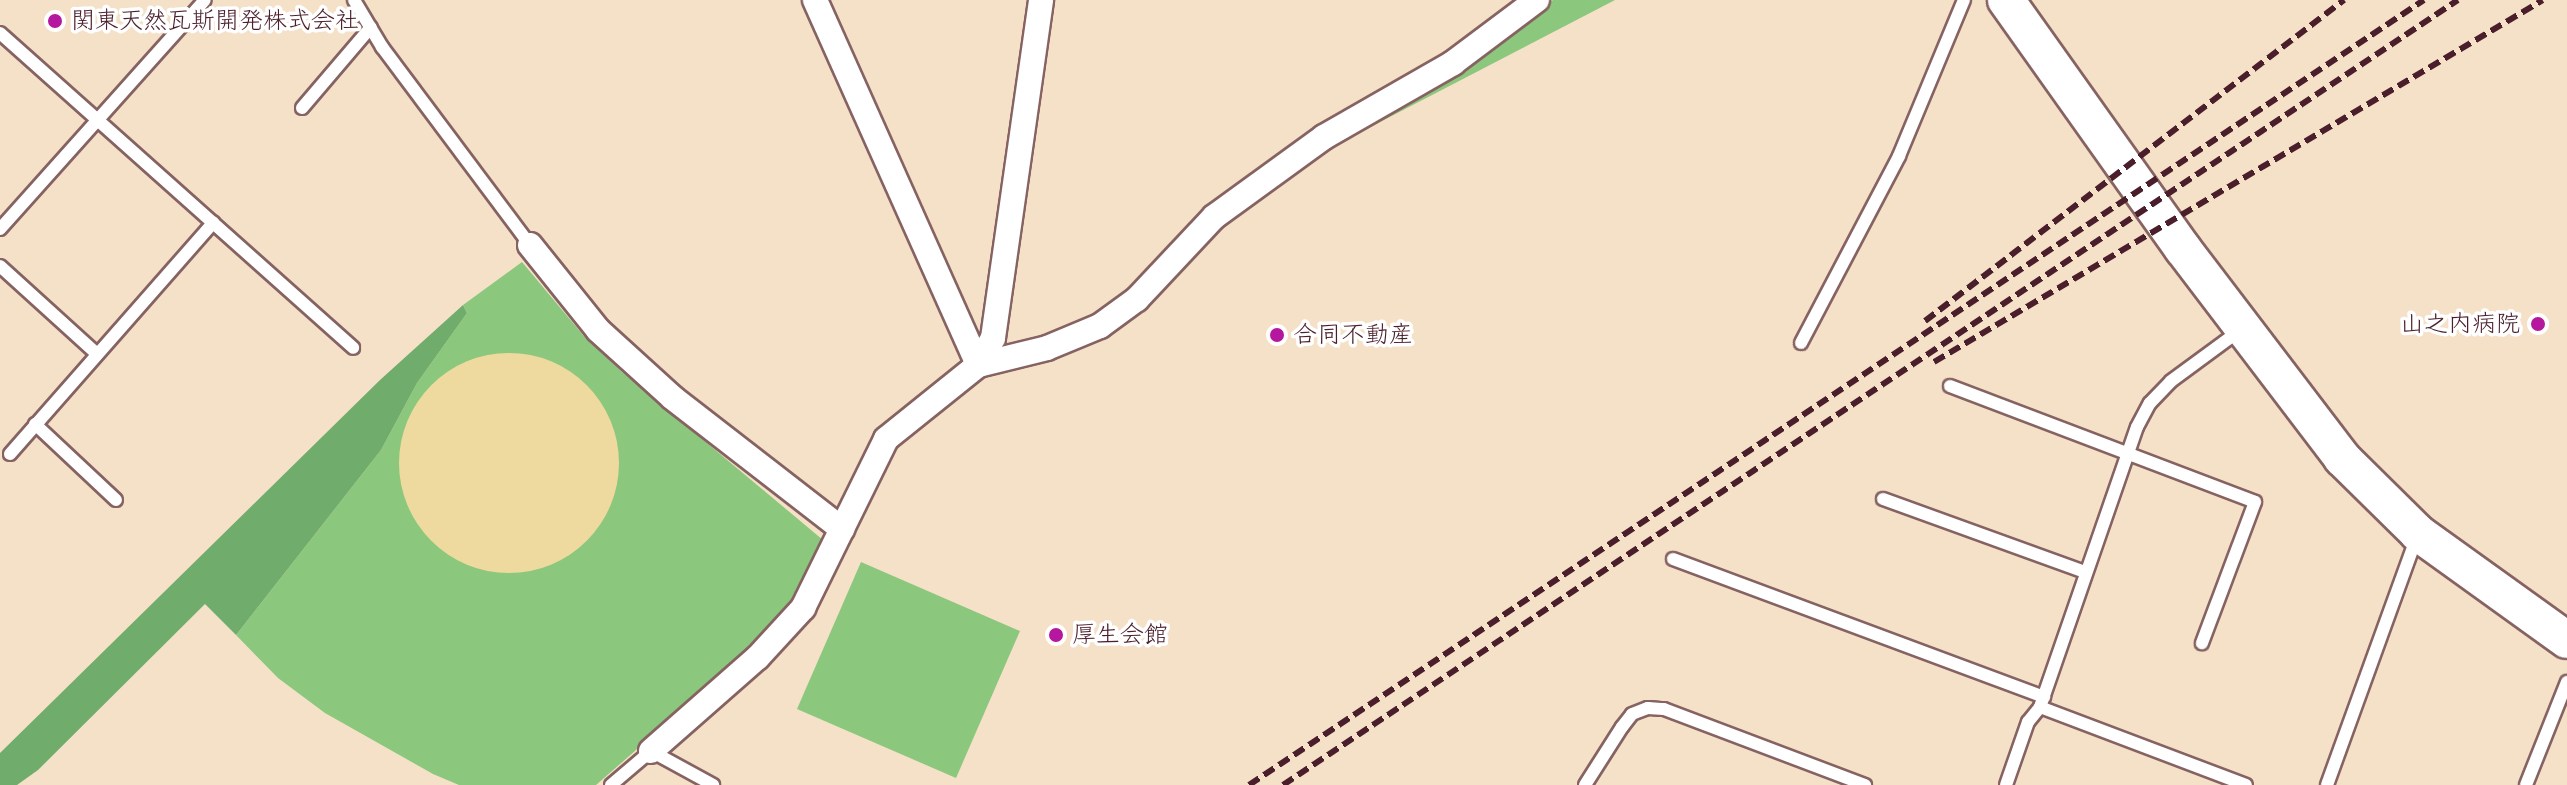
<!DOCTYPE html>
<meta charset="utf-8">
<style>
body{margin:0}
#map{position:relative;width:2567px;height:785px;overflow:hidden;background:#f4e1c8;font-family:"Comic Neue","Klee One",sans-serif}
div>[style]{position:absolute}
.green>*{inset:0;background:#8bc77c}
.forest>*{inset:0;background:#70ac6c}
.sand>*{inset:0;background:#eeda9e}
.round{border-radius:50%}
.roads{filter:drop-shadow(2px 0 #866362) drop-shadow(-2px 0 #866362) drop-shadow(0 2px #866362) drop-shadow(0 -2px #866362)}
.lane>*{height:12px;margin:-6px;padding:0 6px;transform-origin:6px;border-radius:6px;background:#fff}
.street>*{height:24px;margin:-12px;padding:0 12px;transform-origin:12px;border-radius:12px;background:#fff}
.secondary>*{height:36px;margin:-18px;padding:0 18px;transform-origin:18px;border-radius:18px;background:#fff}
.rail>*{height:6px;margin-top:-3px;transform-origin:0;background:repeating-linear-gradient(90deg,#4a1f2b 0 12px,transparent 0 18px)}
.dots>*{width:22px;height:22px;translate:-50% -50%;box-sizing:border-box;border:4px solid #fff;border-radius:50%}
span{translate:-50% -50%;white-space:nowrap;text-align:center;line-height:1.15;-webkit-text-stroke:7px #fff;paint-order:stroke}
.poi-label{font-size:24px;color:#4a1f2b}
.left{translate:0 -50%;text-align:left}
.right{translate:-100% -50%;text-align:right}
</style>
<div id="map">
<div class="green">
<div style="clip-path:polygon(1553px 0,1615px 0,1305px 161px,1479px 48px)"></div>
<div style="clip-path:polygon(522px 262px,583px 335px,622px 372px,823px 540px,790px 603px,747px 653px,596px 785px,459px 785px,433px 774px,325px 713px,278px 678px,236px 635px,381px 450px,417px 383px,467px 313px,463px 305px)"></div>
<div style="clip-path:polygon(861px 562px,1020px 631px,956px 778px,797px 709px)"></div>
</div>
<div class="forest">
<div style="clip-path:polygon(463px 305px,467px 313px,417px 383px,381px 450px,236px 635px,205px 604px,38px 770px,17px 785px,0 785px,0 753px,380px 380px)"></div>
</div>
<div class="sand">
<div class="round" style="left:399px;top:353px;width:220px;height:220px"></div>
</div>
<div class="roads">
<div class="lane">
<div style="left:354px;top:0;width:55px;rotate:59.2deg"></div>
<div style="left:382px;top:47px;width:247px;rotate:53.2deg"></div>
<div style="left:0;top:33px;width:473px;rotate:41.7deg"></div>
<div style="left:302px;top:108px;width:106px;rotate:-49.6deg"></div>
<div style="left:0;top:229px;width:307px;rotate:-48.2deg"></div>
<div style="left:0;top:266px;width:128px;rotate:42.2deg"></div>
<div style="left:1801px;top:343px;width:211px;rotate:-62.3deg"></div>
<div style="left:1899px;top:156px;width:169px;rotate:-67.4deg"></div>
<div style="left:1950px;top:386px;width:326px;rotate:20.8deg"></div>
<div style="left:2255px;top:502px;width:151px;rotate:110.6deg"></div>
<div style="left:35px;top:424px;width:111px;rotate:43.2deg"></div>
<div style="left:10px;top:454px;width:308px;rotate:-48.7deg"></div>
<div style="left:1883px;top:499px;width:215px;rotate:19.9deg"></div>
<div style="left:1673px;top:559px;width:396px;rotate:20.4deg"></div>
<div style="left:2040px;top:707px;width:220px;rotate:20.7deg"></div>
<div style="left:611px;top:785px;width:52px;rotate:-40.4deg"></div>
<div style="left:651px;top:751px;width:71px;rotate:28.7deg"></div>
<div style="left:1585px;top:785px;width:69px;rotate:-57.5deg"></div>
<div style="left:1622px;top:727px;width:16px;rotate:-52deg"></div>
<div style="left:1632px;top:714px;width:17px;rotate:-21deg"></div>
<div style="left:1648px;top:708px;width:16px;rotate:4deg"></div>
<div style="left:1664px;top:709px;width:215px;rotate:20.7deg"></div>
<div style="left:2006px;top:785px;width:67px;rotate:-70.8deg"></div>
<div style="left:2028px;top:722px;width:19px;rotate:-51deg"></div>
<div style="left:2040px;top:707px;width:296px;rotate:-70.9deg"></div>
<div style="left:2137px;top:427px;width:27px;rotate:-62deg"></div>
<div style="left:2150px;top:403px;width:30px;rotate:-46deg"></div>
<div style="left:2171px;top:381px;width:84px;rotate:-36.3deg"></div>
<div style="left:2327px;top:785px;width:265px;rotate:-70.1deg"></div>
<div style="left:2526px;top:785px;width:111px;rotate:-68.3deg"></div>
</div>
<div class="street">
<div style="left:815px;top:0;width:400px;rotate:65.9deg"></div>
<div style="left:530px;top:245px;width:109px;rotate:51.3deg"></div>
<div style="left:598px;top:330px;width:101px;rotate:42.2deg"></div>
<div style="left:673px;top:398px;width:214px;rotate:37.8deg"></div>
<div style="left:978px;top:365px;width:71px;rotate:-13.8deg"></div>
<div style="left:1047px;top:348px;width:57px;rotate:-22.5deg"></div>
<div style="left:1100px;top:326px;width:46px;rotate:-36.1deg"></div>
<div style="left:1137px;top:299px;width:112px;rotate:-46.8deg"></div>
<div style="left:1214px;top:217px;width:136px;rotate:-36deg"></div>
<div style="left:1324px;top:137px;width:149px;rotate:-29.8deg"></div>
<div style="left:1453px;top:63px;width:105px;rotate:-36.9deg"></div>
<div style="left:651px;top:751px;width:142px;rotate:-41.3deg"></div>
<div style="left:758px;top:657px;width:67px;rotate:-47.4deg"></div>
<div style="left:803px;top:608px;width:188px;rotate:-63.8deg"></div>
<div style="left:886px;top:439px;width:118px;rotate:-38.8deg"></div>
<div style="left:978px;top:365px;width:31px;rotate:-61deg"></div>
<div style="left:993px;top:338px;width:341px;rotate:-81.9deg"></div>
</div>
<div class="secondary">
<div style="left:2006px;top:0;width:305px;rotate:54.6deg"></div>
<div style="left:2183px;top:249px;width:263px;rotate:52.7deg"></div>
<div style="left:2342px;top:458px;width:107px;rotate:44.6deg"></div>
<div style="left:2418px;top:533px;width:183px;rotate:35.7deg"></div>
</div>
</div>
<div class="rail">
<div style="left:1925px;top:321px;width:528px;rotate:-37.46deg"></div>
<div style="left:1934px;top:362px;width:708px;rotate:-30.73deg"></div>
<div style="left:1249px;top:785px;width:1413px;rotate:-33.75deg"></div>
<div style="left:1283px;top:785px;width:1413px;rotate:-33.75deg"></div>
</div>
<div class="dots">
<div style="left:55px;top:21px;background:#b5179e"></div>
<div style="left:2538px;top:324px;background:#b5179e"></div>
<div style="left:1277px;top:335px;background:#b5179e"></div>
<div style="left:1056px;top:635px;background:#b5179e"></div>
</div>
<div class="poi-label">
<span class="left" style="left:71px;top:21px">関東天然瓦斯開発株式会社</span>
<span class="right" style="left:2520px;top:324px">山之内病院</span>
<span class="left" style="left:1293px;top:335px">合同不動産</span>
<span class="left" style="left:1072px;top:635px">厚生会館</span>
</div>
</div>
